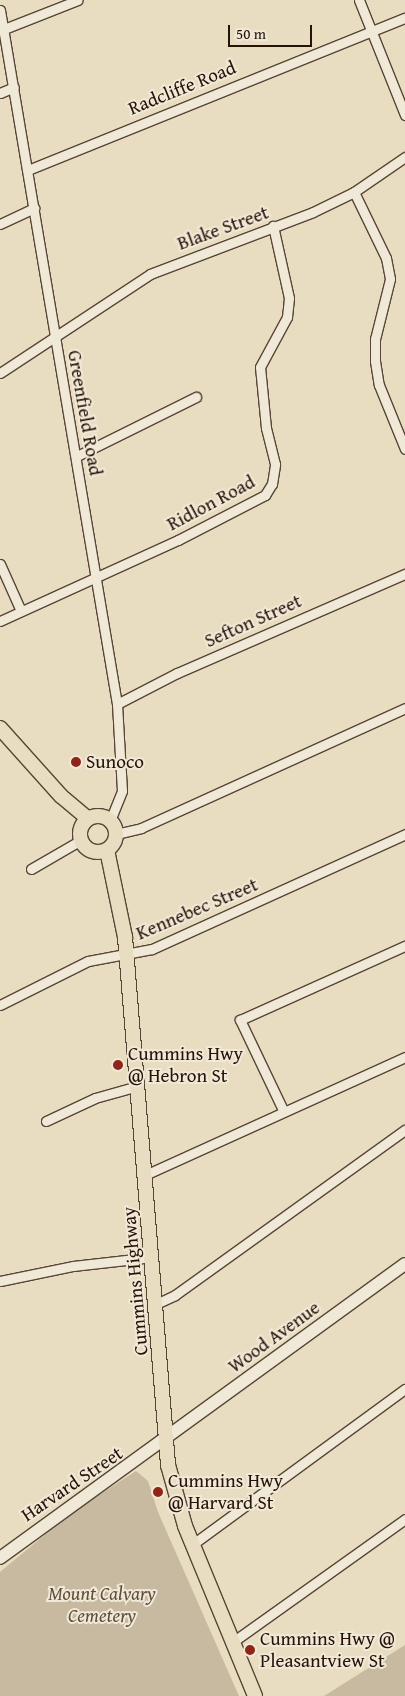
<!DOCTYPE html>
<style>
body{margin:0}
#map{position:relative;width:405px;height:1696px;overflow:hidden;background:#e9ddc1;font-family:"Gentium Book Plus",serif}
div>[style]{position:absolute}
.green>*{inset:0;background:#c8baa1}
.roads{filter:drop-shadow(1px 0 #574536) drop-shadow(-1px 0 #574536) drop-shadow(0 1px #574536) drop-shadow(0 -1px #574536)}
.street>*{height:9px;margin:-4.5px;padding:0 4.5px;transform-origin:4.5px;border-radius:4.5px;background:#f1e9d7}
.secondary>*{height:12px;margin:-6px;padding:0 6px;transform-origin:6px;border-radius:6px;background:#f1e9d7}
.primary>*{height:14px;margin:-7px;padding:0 7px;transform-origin:7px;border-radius:7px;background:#e9ddc1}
.primary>.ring{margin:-7px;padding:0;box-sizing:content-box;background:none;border:14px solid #e9ddc1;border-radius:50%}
.dots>*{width:14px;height:14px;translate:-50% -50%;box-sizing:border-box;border:2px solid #f1e9d7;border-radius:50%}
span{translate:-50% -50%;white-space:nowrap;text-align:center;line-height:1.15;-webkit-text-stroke:4px #f1e9d7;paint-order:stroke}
.street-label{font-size:19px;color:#261207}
.poi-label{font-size:19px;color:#261207}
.left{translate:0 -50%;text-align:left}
.park-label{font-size:19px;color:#5f4d3d;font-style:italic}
.scale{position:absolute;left:228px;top:25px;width:84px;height:22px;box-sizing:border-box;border:2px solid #261207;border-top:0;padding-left:6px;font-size:15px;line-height:18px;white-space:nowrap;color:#261207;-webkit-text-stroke:4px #f1e9d7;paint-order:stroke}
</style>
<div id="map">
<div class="green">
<div style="clip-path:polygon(136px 1471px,148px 1481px,158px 1512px,239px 1696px,0 1696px,0 1572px,71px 1513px)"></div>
<div style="clip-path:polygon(405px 1645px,405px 1696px,324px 1696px)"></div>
</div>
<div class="roads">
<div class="street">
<div style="left:359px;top:0;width:124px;rotate:68.2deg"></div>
<div style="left:0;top:10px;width:704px;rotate:80.43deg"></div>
<div style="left:117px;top:704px;width:87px;rotate:86.7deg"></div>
<div style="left:122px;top:791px;width:31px;rotate:112deg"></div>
<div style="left:4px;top:29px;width:79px;rotate:-21.4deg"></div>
<div style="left:0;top:93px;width:15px;rotate:-23deg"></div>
<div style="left:28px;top:170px;width:406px;rotate:-22deg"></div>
<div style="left:354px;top:192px;width:73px;rotate:64.1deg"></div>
<div style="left:386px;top:258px;width:21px;rotate:79deg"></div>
<div style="left:390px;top:279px;width:62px;rotate:104deg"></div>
<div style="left:375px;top:339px;width:22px;rotate:90deg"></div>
<div style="left:375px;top:361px;width:24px;rotate:81deg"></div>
<div style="left:379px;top:385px;width:69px;rotate:67.9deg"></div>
<div style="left:0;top:224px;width:38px;rotate:-25deg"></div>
<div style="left:0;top:373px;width:180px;rotate:-33.4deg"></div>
<div style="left:150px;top:274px;width:174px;rotate:-20.8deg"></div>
<div style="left:313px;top:212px;width:46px;rotate:-26deg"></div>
<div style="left:354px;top:192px;width:62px;rotate:-34.5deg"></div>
<div style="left:77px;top:456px;width:133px;rotate:-26.4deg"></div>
<div style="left:0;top:564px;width:51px;rotate:65.9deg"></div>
<div style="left:0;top:621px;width:196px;rotate:-24.5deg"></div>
<div style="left:178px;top:540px;width:98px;rotate:-27.3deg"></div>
<div style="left:265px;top:495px;width:13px;rotate:-58deg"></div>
<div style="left:272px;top:484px;width:20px;rotate:-81deg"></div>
<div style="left:275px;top:464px;width:37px;rotate:-104deg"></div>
<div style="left:266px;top:428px;width:61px;rotate:-95.6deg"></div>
<div style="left:260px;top:367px;width:57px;rotate:-61.6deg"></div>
<div style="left:287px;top:317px;width:19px;rotate:-84deg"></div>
<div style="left:289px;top:298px;width:74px;rotate:-102.5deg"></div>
<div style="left:117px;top:704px;width:68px;rotate:-27.3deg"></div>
<div style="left:177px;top:673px;width:249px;rotate:-23.5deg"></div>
<div style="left:116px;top:834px;width:26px;rotate:-13deg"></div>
<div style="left:141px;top:828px;width:290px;rotate:-24.4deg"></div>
<div style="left:31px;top:869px;width:58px;rotate:-30.1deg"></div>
<div style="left:0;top:1005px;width:98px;rotate:-26.6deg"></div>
<div style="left:88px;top:961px;width:65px;rotate:-10.6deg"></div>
<div style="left:152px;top:949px;width:278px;rotate:-24.4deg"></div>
<div style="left:283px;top:1110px;width:100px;rotate:-115.5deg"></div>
<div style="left:240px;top:1020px;width:181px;rotate:-24.2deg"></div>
<div style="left:46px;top:1121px;width:54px;rotate:-25.1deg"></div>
<div style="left:95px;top:1098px;width:45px;rotate:-15.6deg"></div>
<div style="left:145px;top:1175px;width:286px;rotate:-24.4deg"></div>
<div style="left:0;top:1281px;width:75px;rotate:-11.6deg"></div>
<div style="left:73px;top:1266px;width:80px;rotate:-6.5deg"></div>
<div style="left:156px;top:1304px;width:21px;rotate:-25deg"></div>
<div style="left:175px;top:1295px;width:283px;rotate:-35.7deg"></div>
<div style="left:193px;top:1544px;width:263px;rotate:-36.2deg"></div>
<div style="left:234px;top:1641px;width:210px;rotate:-35.5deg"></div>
</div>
<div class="secondary">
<div style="left:0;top:1558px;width:500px;rotate:-35.98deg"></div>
</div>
<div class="primary">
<div style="left:0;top:728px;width:91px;rotate:48.1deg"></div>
<div style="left:61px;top:796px;width:35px;rotate:40deg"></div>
<div class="ring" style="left:80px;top:816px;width:22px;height:22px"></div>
<div style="left:107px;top:850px;width:89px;rotate:78.3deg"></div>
<div style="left:125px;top:937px;width:530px;rotate:85.34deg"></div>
<div style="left:168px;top:1465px;width:63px;rotate:74.4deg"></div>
<div style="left:185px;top:1526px;width:184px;rotate:67.6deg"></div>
</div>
</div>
<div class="dots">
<div style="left:76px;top:762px;background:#8f2418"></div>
<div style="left:118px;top:1065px;background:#8f2418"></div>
<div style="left:158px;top:1492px;background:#8f2418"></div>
<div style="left:250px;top:1650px;background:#8f2418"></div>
</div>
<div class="street-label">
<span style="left:182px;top:88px;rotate:-22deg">Radcliffe Road</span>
<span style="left:223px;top:228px;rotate:-20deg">Blake Street</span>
<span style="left:85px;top:413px;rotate:80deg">Greenfield Road</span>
<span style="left:211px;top:503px;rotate:-28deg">Ridlon Road</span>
<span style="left:253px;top:621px;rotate:-24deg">Sefton Street</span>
<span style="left:197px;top:909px;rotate:-23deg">Kennebec Street</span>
<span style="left:135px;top:1281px;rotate:-95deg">Cummins Highway</span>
<span style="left:274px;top:1337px;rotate:-36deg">Wood Avenue</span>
<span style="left:72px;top:1484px;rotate:-34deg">Harvard Street</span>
</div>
<div class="poi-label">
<span class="left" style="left:86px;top:762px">Sunoco</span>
<span class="left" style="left:128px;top:1065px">Cummins Hwy<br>@ Hebron St</span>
<span class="left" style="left:168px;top:1492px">Cummins Hwy<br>@ Harvard St</span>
<span class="left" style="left:260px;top:1650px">Cummins Hwy @<br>Pleasantview St</span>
</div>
<div class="park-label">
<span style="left:102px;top:1605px">Mount Calvary<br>Cemetery</span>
</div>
<div class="scale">50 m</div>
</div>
